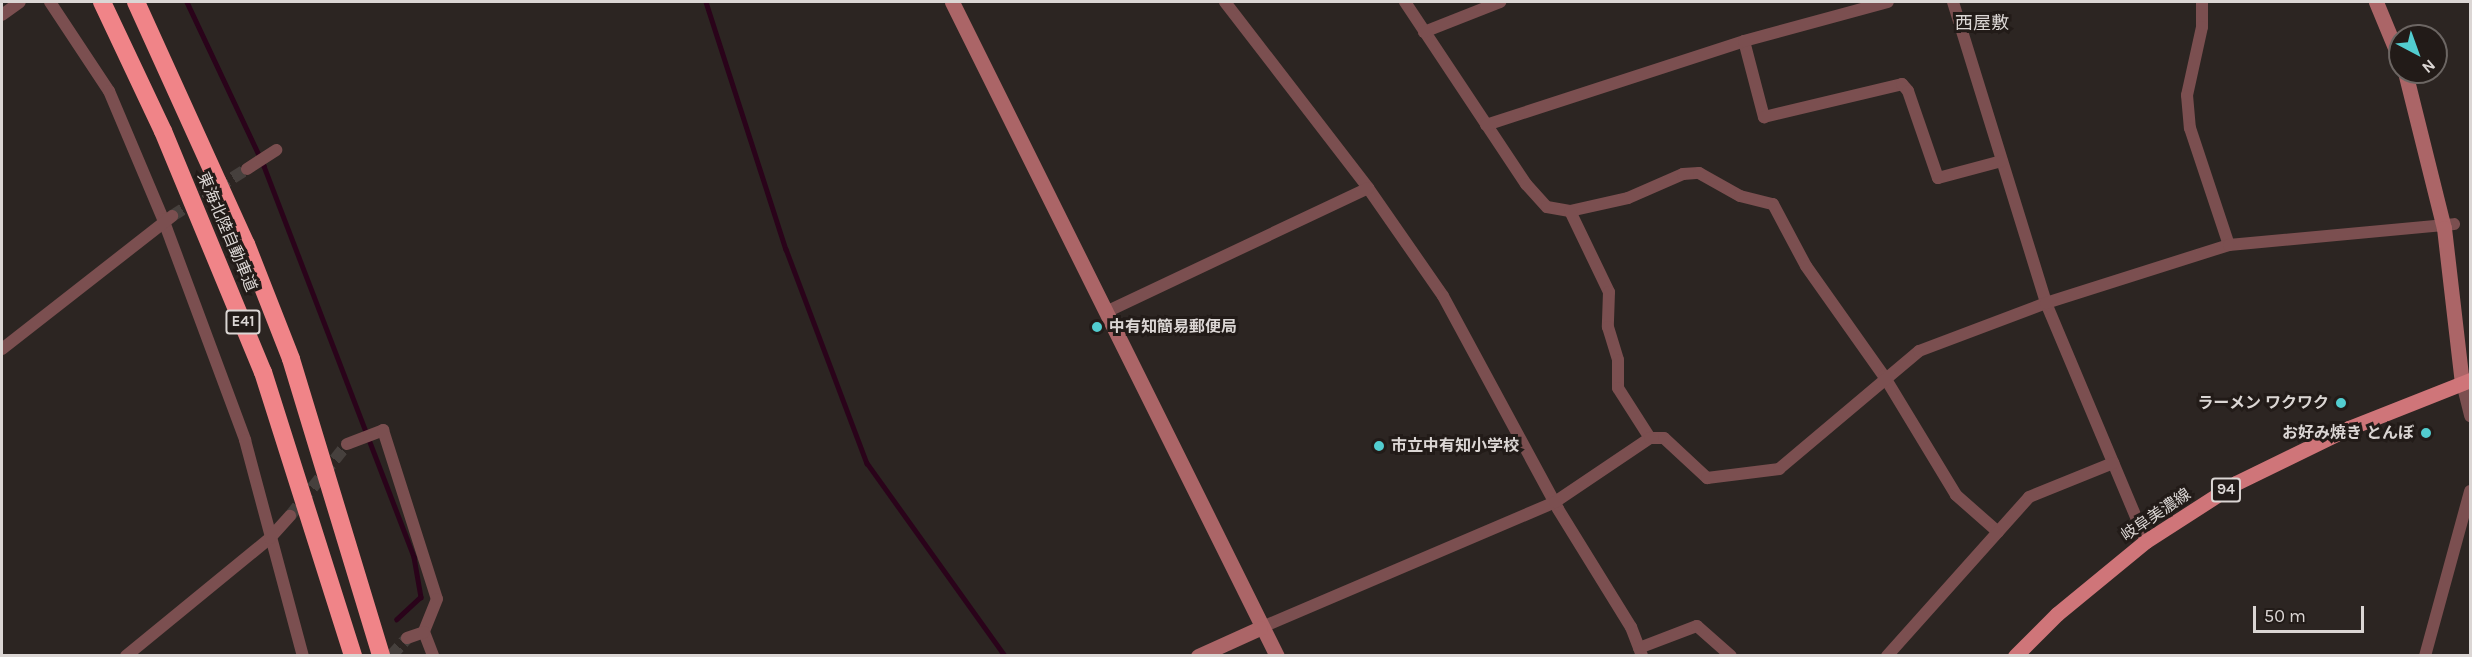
<!DOCTYPE html>
<meta charset="utf-8">
<style>
body{margin:0}
#map{position:relative;width:2472px;height:657px;overflow:hidden;background:#2c2522;font-family:Karla,"Noto Sans JP",sans-serif}
div>[style]{position:absolute}
.stream>*{height:4.5px;margin:-2.25px;padding:0 2.25px;transform-origin:2.25px;border-radius:2.25px;background:#2a031a}
.street-tunnel>*{height:12px;margin-top:-6px;transform-origin:0;background:repeating-linear-gradient(90deg,#46403d 0 12px,transparent 0 18px)}
.street>*{height:12px;margin:-6px;padding:0 6px;transform-origin:6px;border-radius:6px;background:#7b4f50}
.secondary>*{height:15px;margin:-7.5px;padding:0 7.5px;transform-origin:7.5px;border-radius:7.5px;background:#ab6567}
.primary>*{height:15px;margin:-7.5px;padding:0 7.5px;transform-origin:7.5px;border-radius:7.5px;background:#cf7579}
.highway>*{height:18px;margin:-9px;padding:0 9px;transform-origin:9px;border-radius:9px;background:#f08488}
.dots>*{width:16px;height:16px;translate:-50% -50%;box-sizing:border-box;border:3px solid #221b18;border-radius:50%}
span{translate:-50% -50%;white-space:nowrap;text-align:center;line-height:1.15;-webkit-text-stroke:6px #221b18;paint-order:stroke}
.shield-label span{padding:2px 4px;background:#221b18;border:2px solid;border-radius:4px;-webkit-text-stroke-width:0}
.shield-label{font-size:15px;color:#dbd6d4;font-weight:700}
.street-label{font-size:16px;color:#dbd6d4}
.poi-label{font-size:16px;color:#dbd6d4;font-weight:700}
.left{translate:0 -50%;text-align:left}
.right{translate:-100% -50%;text-align:right}
.neighbourhood-label{font-size:18px;color:#dbd6d4}
.frame{position:absolute;inset:0;border:3px solid #dbd6d4;pointer-events:none}
.north{position:absolute;left:2388px;top:24px;width:60px;height:60px;box-sizing:border-box;background:#221b18;border:2px solid #6c6663;border-radius:50%;rotate:139deg;font-size:16px;font-weight:700;line-height:24px;text-align:center;color:#dbd6d4}
.north::after{content:'';display:block;margin:auto;width:21px;height:27px;background:#52cdd0;clip-path:polygon(50% 0,100% 100%,50% 72%,0 100%)}
.scale{position:absolute;left:2253px;top:606px;width:111px;height:27px;box-sizing:border-box;border:3px solid #dbd6d4;border-top:0;padding-left:8px;font-size:18px;line-height:21px;white-space:nowrap;color:#dbd6d4;-webkit-text-stroke:4px #221b18;paint-order:stroke}
</style>
<div id="map">
<div class="stream">
<div style="left:187px;top:2px;width:181px;rotate:64.8deg"></div>
<div style="left:264px;top:166px;width:419px;rotate:69deg"></div>
<div style="left:414px;top:557px;width:41px;rotate:80.1deg"></div>
<div style="left:421px;top:597px;width:33px;rotate:137deg"></div>
<div style="left:706px;top:2px;width:260px;rotate:72.1deg"></div>
<div style="left:786px;top:249px;width:229px;rotate:69.3deg"></div>
<div style="left:867px;top:463px;width:237px;rotate:54.4deg"></div>
</div>
<div class="street-tunnel">
<div style="left:172px;top:216px;width:89px;rotate:-32.1deg"></div>
<div style="left:290px;top:516px;width:92px;rotate:-51.6deg"></div>
<div style="left:391px;top:656px;width:24px;rotate:-48deg"></div>
</div>
<div class="street">
<div style="left:50px;top:2px;width:107px;rotate:56.5deg"></div>
<div style="left:109px;top:91px;width:139px;rotate:67.1deg"></div>
<div style="left:163px;top:219px;width:236px;rotate:69.6deg"></div>
<div style="left:245px;top:440px;width:224px;rotate:75deg"></div>
<div style="left:1225px;top:2px;width:235px;rotate:52.4deg"></div>
<div style="left:1368px;top:188px;width:131px;rotate:55.2deg"></div>
<div style="left:1443px;top:296px;width:242px;rotate:61.6deg"></div>
<div style="left:1558px;top:509px;width:139px;rotate:58.3deg"></div>
<div style="left:1631px;top:627px;width:31px;rotate:69deg"></div>
<div style="left:1405px;top:2px;width:219px;rotate:56.4deg"></div>
<div style="left:1526px;top:184px;width:31px;rotate:48deg"></div>
<div style="left:1547px;top:207px;width:23px;rotate:10deg"></div>
<div style="left:1570px;top:211px;width:59px;rotate:-12.6deg"></div>
<div style="left:1628px;top:198px;width:60px;rotate:-23.6deg"></div>
<div style="left:1683px;top:174px;width:16px;rotate:-4deg"></div>
<div style="left:1699px;top:173px;width:47px;rotate:29.3deg"></div>
<div style="left:1740px;top:196px;width:34px;rotate:14deg"></div>
<div style="left:1773px;top:204px;width:70px;rotate:62deg"></div>
<div style="left:1806px;top:266px;width:135px;rotate:54.7deg"></div>
<div style="left:1884px;top:376px;width:139px;rotate:58.8deg"></div>
<div style="left:1956px;top:495px;width:56px;rotate:41.4deg"></div>
<div style="left:1953px;top:2px;width:315px;rotate:72.8deg"></div>
<div style="left:2046px;top:303px;width:258px;rotate:67.2deg"></div>
<div style="left:2202px;top:2px;width:25px;rotate:90deg"></div>
<div style="left:2202px;top:27px;width:70px;rotate:102.4deg"></div>
<div style="left:2187px;top:95px;width:33px;rotate:85deg"></div>
<div style="left:2190px;top:128px;width:123px;rotate:71.6deg"></div>
<div style="left:2px;top:15px;width:22px;rotate:-36deg"></div>
<div style="left:1424px;top:32px;width:82px;rotate:-21.5deg"></div>
<div style="left:1744px;top:41px;width:79px;rotate:75.3deg"></div>
<div style="left:1764px;top:117px;width:142px;rotate:-13.4deg"></div>
<div style="left:1902px;top:84px;width:9px;rotate:49deg"></div>
<div style="left:1908px;top:91px;width:92px;rotate:71deg"></div>
<div style="left:1938px;top:178px;width:66px;rotate:-14.9deg"></div>
<div style="left:1486px;top:125px;width:271px;rotate:-18deg"></div>
<div style="left:1744px;top:41px;width:149px;rotate:-15.2deg"></div>
<div style="left:247px;top:169px;width:35px;rotate:-33deg"></div>
<div style="left:1570px;top:211px;width:90px;rotate:64.3deg"></div>
<div style="left:1609px;top:292px;width:35px;rotate:92deg"></div>
<div style="left:1608px;top:327px;width:34px;rotate:73deg"></div>
<div style="left:1618px;top:360px;width:28px;rotate:90deg"></div>
<div style="left:1618px;top:388px;width:59px;rotate:57.4deg"></div>
<div style="left:1106px;top:312px;width:290px;rotate:-25.3deg"></div>
<div style="left:2px;top:349px;width:216px;rotate:-38deg"></div>
<div style="left:2462px;top:383px;width:34px;rotate:76deg"></div>
<div style="left:347px;top:444px;width:39px;rotate:-21deg"></div>
<div style="left:383px;top:430px;width:177px;rotate:72.3deg"></div>
<div style="left:437px;top:599px;width:35px;rotate:112deg"></div>
<div style="left:424px;top:632px;width:26px;rotate:69deg"></div>
<div style="left:1260px;top:628px;width:321px;rotate:-23.1deg"></div>
<div style="left:1555px;top:502px;width:115px;rotate:-34deg"></div>
<div style="left:1650px;top:438px;width:14px"></div>
<div style="left:1664px;top:438px;width:59px;rotate:42.9deg"></div>
<div style="left:1707px;top:478px;width:73px;rotate:-7.1deg"></div>
<div style="left:1779px;top:469px;width:183px;rotate:-40.1deg"></div>
<div style="left:1919px;top:351px;width:136px;rotate:-20.7deg"></div>
<div style="left:2046px;top:303px;width:192px;rotate:-17.6deg"></div>
<div style="left:2229px;top:245px;width:226px;rotate:-5.3deg"></div>
<div style="left:407px;top:638px;width:18px;rotate:-19deg"></div>
<div style="left:1639px;top:648px;width:62px;rotate:-20.8deg"></div>
<div style="left:1697px;top:626px;width:45px;rotate:41.4deg"></div>
<div style="left:126px;top:656px;width:186px;rotate:-39.3deg"></div>
<div style="left:270px;top:538px;width:30px;rotate:-48deg"></div>
<div style="left:1887px;top:656px;width:213px;rotate:-48.2deg"></div>
<div style="left:2029px;top:497px;width:91px;rotate:-22deg"></div>
<div style="left:2425px;top:656px;width:171px;rotate:-74.7deg"></div>
</div>
<div class="secondary">
<div style="left:952px;top:2px;width:730px;rotate:63.58deg"></div>
<div style="left:2376px;top:2px;width:63px;rotate:67.5deg"></div>
<div style="left:2405px;top:72px;width:161px;rotate:76deg"></div>
<div style="left:2444px;top:228px;width:156px;rotate:83.4deg"></div>
<div style="left:1198px;top:656px;width:68px;rotate:-24.3deg"></div>
</div>
<div class="primary">
<div style="left:2015px;top:656px;width:59px;rotate:-45deg"></div>
<div style="left:2057px;top:614px;width:115px;rotate:-39.4deg"></div>
<div style="left:2146px;top:541px;width:107px;rotate:-32.8deg"></div>
<div style="left:2236px;top:483px;width:126px;rotate:-26deg"></div>
<div style="left:2349px;top:428px;width:130px;rotate:-21.6deg"></div>
</div>
<div class="highway">
<div style="left:102px;top:2px;width:143px;rotate:64.7deg"></div>
<div style="left:163px;top:131px;width:261px;rotate:67.5deg"></div>
<div style="left:263px;top:372px;width:298px;rotate:72.4deg"></div>
<div style="left:136px;top:2px;width:266px;rotate:65.6deg"></div>
<div style="left:246px;top:244px;width:123px;rotate:68.6deg"></div>
<div style="left:291px;top:359px;width:310px;rotate:73.1deg"></div>
</div>
<div class="dots">
<div style="left:1097px;top:327px;background:#52cdd0"></div>
<div style="left:2341px;top:403px;background:#52cdd0"></div>
<div style="left:2426px;top:433px;background:#52cdd0"></div>
<div style="left:1379px;top:446px;background:#52cdd0"></div>
</div>
<div class="shield-label">
<span style="left:243px;top:322px">E41</span>
<span style="left:2226px;top:490px">94</span>
</div>
<div class="street-label">
<span style="left:227px;top:232px;rotate:67deg">東海北陸自動車道</span>
<span style="left:2156px;top:515px;rotate:-34deg">岐阜美濃線</span>
</div>
<div class="poi-label">
<span class="left" style="left:1109px;top:327px">中有知簡易郵便局</span>
<span class="right" style="left:2329px;top:403px">ラーメン ワクワク</span>
<span class="right" style="left:2414px;top:433px">お好み焼き とんぼ</span>
<span class="left" style="left:1391px;top:446px">市立中有知小学校</span>
</div>
<div class="neighbourhood-label">
<span style="left:1982px;top:23px">西屋敷</span>
</div>
<div class="frame"></div>
<div class="north">N</div>
<div class="scale">50 m</div>
</div>
